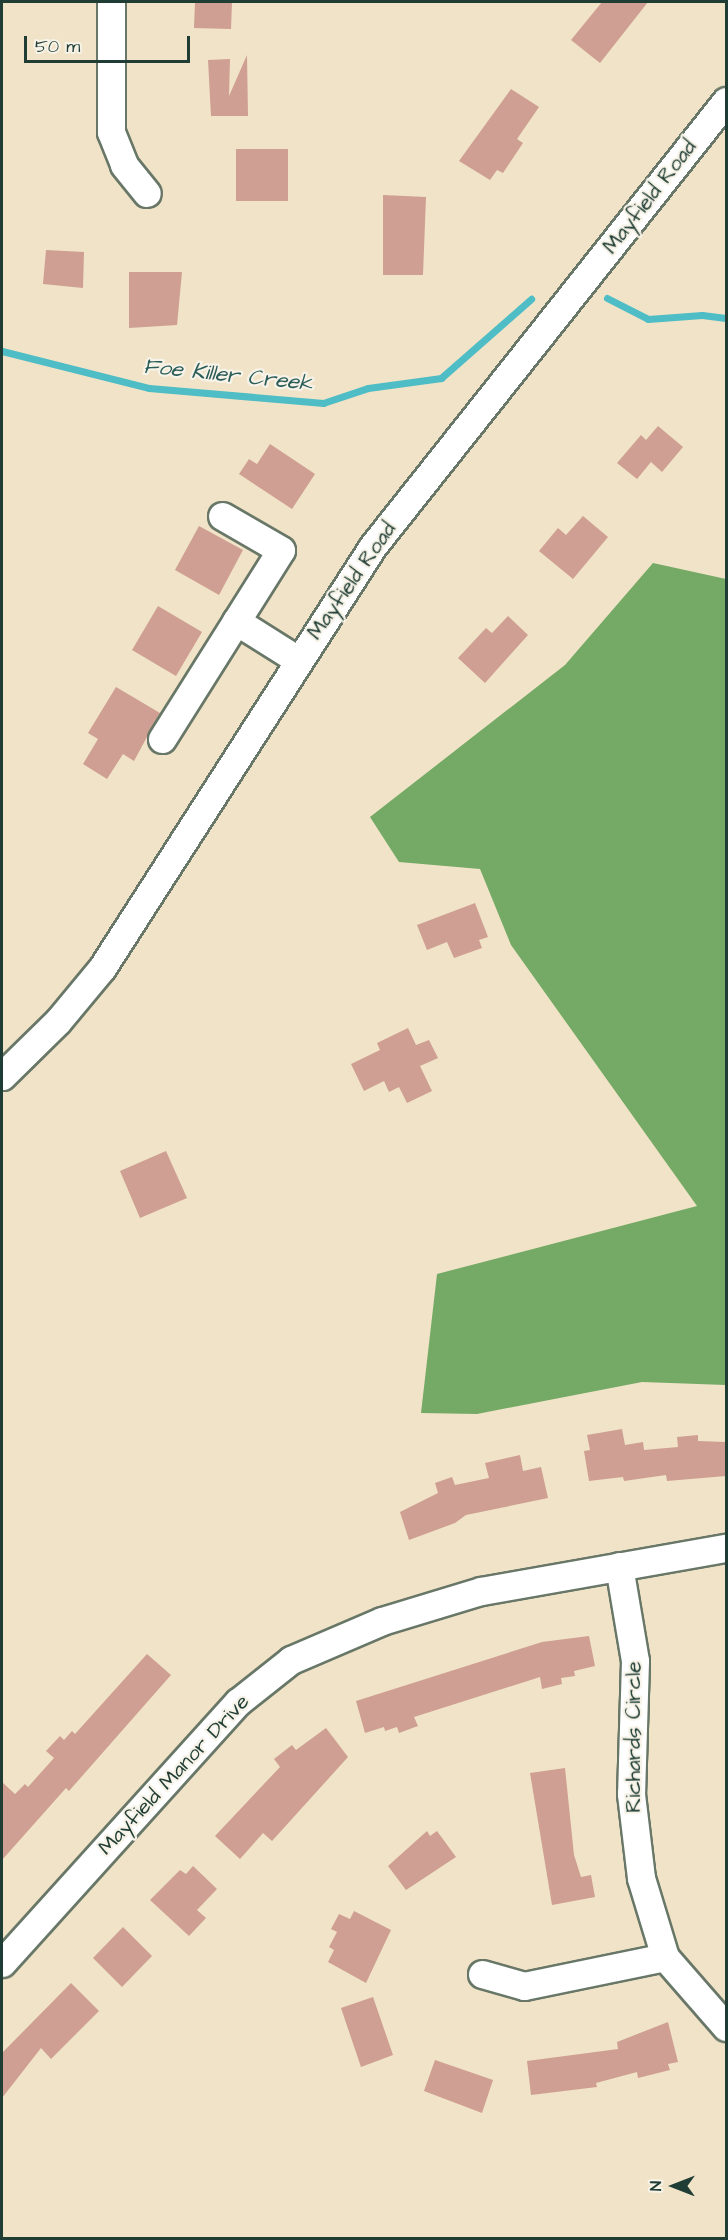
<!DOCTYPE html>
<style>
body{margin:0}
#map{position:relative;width:728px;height:2240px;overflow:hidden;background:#f1e3c7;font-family:"Architects Daughter",sans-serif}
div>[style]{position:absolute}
.forest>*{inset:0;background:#74aa66}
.stream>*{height:7px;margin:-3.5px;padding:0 3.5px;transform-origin:3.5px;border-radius:3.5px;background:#4ebdc5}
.building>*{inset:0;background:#ce9f92}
.roads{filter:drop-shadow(2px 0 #687767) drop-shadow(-2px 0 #687767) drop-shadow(0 2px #687767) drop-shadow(0 -2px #687767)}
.minor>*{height:27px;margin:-13.5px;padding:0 13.5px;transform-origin:13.5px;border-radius:13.5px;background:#fff}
span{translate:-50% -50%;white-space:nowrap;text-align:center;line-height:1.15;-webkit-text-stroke:4.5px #f7f3e8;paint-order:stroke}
.street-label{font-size:21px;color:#1f3d34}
.water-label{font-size:22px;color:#2b5d58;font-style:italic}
.frame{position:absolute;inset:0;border:3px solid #1f3d34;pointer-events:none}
.north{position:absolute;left:644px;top:2156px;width:60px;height:60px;-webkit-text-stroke:4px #f7f3e8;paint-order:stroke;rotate:270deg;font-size:16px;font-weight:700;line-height:24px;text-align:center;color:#1f3d34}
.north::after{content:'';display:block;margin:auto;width:21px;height:27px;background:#1f3d34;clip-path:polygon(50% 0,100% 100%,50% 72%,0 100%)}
.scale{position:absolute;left:24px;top:36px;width:166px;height:27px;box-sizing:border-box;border:3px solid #1f3d34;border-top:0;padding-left:8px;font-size:18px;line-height:21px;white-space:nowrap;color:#1f3d34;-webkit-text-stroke:4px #f7f3e8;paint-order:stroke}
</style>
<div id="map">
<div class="forest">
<div style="clip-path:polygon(653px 563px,726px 579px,726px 1385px,642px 1382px,477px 1414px,421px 1413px,437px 1274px,697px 1206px,511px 945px,480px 869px,399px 862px,370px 817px,565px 665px)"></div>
</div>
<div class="stream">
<div style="left:607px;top:298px;width:46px;rotate:27.1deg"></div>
<div style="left:648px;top:319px;width:54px;rotate:-4.2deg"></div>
<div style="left:702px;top:315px;width:24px;rotate:7deg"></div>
<div style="left:2px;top:351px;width:152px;rotate:14.1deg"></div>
<div style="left:149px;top:388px;width:175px;rotate:4.9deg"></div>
<div style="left:323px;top:403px;width:47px;rotate:-18.4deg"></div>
<div style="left:368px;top:388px;width:74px;rotate:-7.8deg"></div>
<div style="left:441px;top:378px;width:120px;rotate:-41.3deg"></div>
</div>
<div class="building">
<div style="clip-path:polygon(195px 2px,232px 2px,231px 29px,194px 28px)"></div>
<div style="clip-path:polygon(602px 2px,648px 2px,600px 63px,571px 40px)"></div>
<div style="clip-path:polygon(247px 55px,248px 116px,211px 116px,208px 60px,230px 59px,229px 96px)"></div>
<div style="clip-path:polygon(511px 89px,539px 107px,517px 139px,523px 143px,503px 173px,497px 170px,490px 180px,459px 161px)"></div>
<div style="clip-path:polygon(236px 149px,288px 149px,288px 201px,236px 201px)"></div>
<div style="clip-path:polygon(383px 195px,426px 197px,423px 275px,383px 275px)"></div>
<div style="clip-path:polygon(46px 250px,84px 252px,83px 288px,43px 284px)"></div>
<div style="clip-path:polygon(129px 272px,182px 272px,177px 325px,129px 328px)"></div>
<div style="clip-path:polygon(658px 426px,683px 447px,662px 472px,651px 462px,637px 479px,617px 463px,641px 435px,646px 440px)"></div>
<div style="clip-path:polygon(270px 444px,315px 474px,292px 509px,239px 474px,249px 459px,257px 464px)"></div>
<div style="clip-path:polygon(583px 516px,608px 537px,573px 579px,539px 551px,558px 528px,566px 535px)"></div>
<div style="clip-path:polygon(199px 526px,243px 550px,219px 595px,175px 570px)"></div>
<div style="clip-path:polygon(158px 606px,202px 632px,176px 676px,132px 650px)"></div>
<div style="clip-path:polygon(508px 616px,528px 635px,485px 683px,458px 658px,486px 628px,492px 633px)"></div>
<div style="clip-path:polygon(116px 687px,160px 713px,134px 761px,123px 754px,107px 779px,83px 764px,98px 739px,88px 733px)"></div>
<div style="clip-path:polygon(475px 903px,488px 937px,479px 940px,482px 948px,454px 958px,447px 942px,427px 950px,417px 925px)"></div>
<div style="clip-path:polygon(408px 1028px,416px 1045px,429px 1040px,438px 1058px,420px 1066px,432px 1091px,407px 1103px,399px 1087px,389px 1092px,384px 1081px,364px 1091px,351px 1064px,380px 1050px,377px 1043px)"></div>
<div style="clip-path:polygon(166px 1151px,187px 1198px,140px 1218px,120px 1171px)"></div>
<div style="clip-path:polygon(622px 1429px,625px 1445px,643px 1442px,644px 1450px,678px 1447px,677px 1437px,698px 1435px,698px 1441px,726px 1442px,726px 1476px,667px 1481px,666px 1475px,624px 1481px,623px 1477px,589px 1481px,584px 1451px,590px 1450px,587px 1435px)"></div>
<div style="clip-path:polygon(520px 1455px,523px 1471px,541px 1467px,548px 1498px,466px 1515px,455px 1523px,409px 1540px,400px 1512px,438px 1493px,435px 1483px,452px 1477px,455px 1485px,489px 1478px,485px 1463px)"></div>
<div style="clip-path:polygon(589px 1636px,595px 1666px,574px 1671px,575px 1676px,561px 1678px,562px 1684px,542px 1689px,540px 1677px,414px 1717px,418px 1726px,399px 1733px,397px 1727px,385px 1731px,384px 1727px,365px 1733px,356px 1701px,542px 1642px)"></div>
<div style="clip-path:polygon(147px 1654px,171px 1675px,69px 1791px,66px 1788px,2px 1860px,2px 1782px,15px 1794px,25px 1784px,28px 1787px,54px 1758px,46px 1751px,60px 1736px,64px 1740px,72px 1731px,75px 1734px)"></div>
<div style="clip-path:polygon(326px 1728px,348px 1757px,272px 1841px,263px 1833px,240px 1859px,215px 1836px,280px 1767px,274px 1759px,292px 1745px,296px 1750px)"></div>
<div style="clip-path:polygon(565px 1768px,574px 1855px,581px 1877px,591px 1875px,595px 1897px,552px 1905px,530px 1773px)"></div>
<div style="clip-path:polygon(427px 1831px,430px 1836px,437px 1831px,456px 1857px,406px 1890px,388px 1866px)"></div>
<div style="clip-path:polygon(193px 1866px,217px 1889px,197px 1910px,206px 1918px,189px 1936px,150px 1900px,180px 1870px,186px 1874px)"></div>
<div style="clip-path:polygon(354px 1911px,391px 1930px,366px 1983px,328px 1962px,334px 1950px,329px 1947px,337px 1932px,331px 1929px,339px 1914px,350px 1919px)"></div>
<div style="clip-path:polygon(123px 1927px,152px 1956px,122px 1987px,93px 1958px)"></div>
<div style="clip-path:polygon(71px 1983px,99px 2011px,51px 2059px,41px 2048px,2px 2098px,2px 2053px)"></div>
<div style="clip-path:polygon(373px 1997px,393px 2055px,361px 2067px,341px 2008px)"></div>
<div style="clip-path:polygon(668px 2022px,678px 2062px,668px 2064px,670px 2070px,638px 2078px,637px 2072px,596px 2083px,597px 2087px,531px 2095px,527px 2061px,618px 2049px,617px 2042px)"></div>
<div style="clip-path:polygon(435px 2060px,493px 2080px,482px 2113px,424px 2091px)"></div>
</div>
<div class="roads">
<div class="minor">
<div style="left:111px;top:2px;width:130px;rotate:90deg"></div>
<div style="left:111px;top:132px;width:35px;rotate:68deg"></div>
<div style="left:124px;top:165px;width:36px;rotate:51deg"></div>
<div style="left:236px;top:621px;width:73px;rotate:32.2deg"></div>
<div style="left:162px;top:739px;width:223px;rotate:-57.8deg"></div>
<div style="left:281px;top:550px;width:68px;rotate:-150deg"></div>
<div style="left:2px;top:1076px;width:78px;rotate:-44.5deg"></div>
<div style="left:58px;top:1021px;width:69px;rotate:-50.3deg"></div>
<div style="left:102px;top:968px;width:502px;rotate:-57.29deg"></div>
<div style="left:373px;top:546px;width:568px;rotate:-51.58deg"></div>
<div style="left:619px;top:1566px;width:96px;rotate:80.4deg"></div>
<div style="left:635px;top:1661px;width:133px;rotate:91.7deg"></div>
<div style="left:631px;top:1794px;width:85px;rotate:83.2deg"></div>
<div style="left:641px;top:1878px;width:83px;rotate:73.1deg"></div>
<div style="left:665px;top:1957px;width:93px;rotate:48.9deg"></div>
<div style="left:2px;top:1963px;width:352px;rotate:-47.9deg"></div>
<div style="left:238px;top:1702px;width:68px;rotate:-38.4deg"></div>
<div style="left:291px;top:1660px;width:99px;rotate:-23.2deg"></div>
<div style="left:382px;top:1621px;width:103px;rotate:-16.9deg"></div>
<div style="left:481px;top:1591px;width:249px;rotate:-10deg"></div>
<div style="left:482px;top:1974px;width:44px;rotate:15.9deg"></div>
<div style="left:524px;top:1986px;width:144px;rotate:-11.6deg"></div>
</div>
</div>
<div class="street-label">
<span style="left:650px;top:197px;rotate:-52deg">Mayfield Road</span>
<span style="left:352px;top:581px;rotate:-55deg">Mayfield Road</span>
<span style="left:634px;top:1737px;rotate:-90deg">Richards Circle</span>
<span style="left:174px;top:1775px;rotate:-47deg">Mayfield Manor Drive</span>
</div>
<div class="water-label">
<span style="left:228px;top:375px;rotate:6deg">Foe Killer Creek</span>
</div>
<div class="frame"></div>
<div class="north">N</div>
<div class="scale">50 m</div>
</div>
